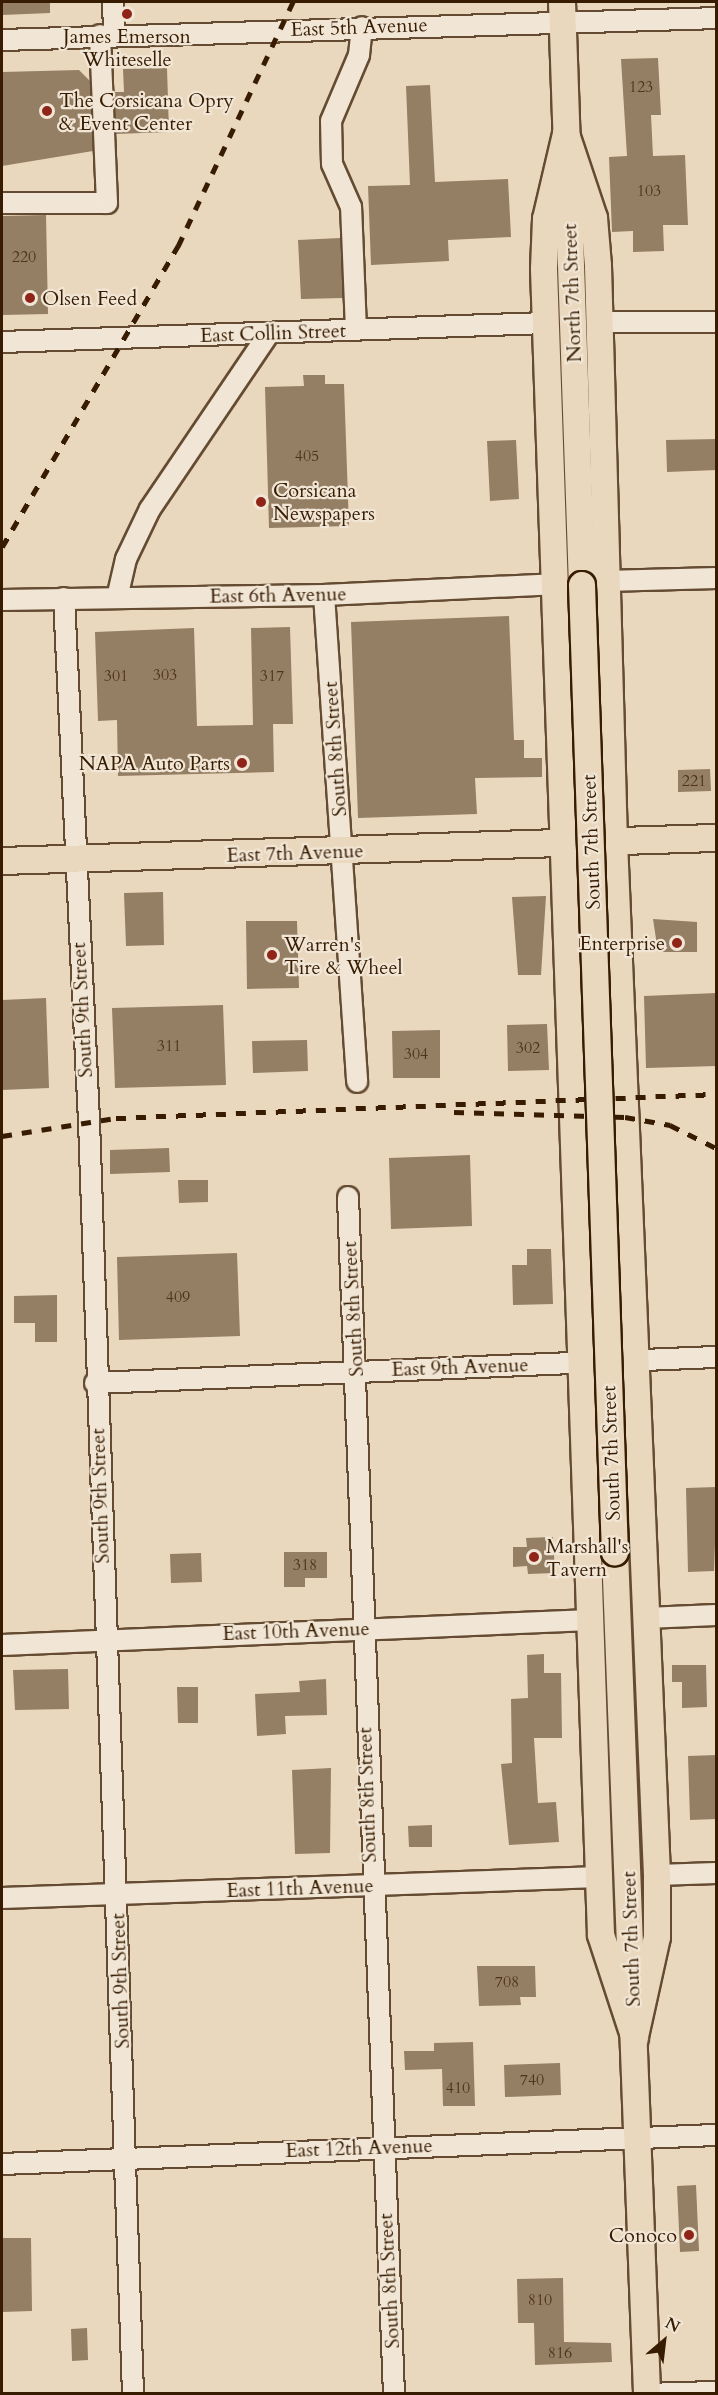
<!DOCTYPE html>
<style>
body{margin:0}
#map{position:relative;width:718px;height:2395px;overflow:hidden;background:#ead8be;font-family:Cardo,serif}
div>[style]{position:absolute}
.building>*{inset:0;background:#947e64}
.roads{filter:drop-shadow(2px 0 #644b31) drop-shadow(-2px 0 #644b31) drop-shadow(0 2px #644b31) drop-shadow(0 -2px #644b31)}
.minor>*{height:20px;margin:-10px;padding:0 10px;transform-origin:10px;border-radius:10px;background:#f1e6d5}
.major>*{height:26px;margin:-13px;padding:0 13px;transform-origin:13px;border-radius:13px;background:#ead8be}
.rail>*{height:4.5px;margin-top:-2.25px;transform-origin:0;background:repeating-linear-gradient(90deg,#371c02 0 10px,transparent 0 20px)}
.bridges{filter:drop-shadow(2px 0 #371c02) drop-shadow(-2px 0 #371c02) drop-shadow(0 2px #371c02) drop-shadow(0 -2px #371c02)}
.major-bridge>*{height:26px;margin:-13px;padding:0 13px;transform-origin:13px;border-radius:13px;background:#ead8be}
.dots>*{width:16px;height:16px;translate:-50% -50%;box-sizing:border-box;border:3px solid #f1e6d5;border-radius:50%}
span{translate:-50% -50%;white-space:nowrap;text-align:center;line-height:1.15;-webkit-text-stroke:4.5px #f1e6d5;paint-order:stroke}
.number-label{font-size:16px;color:#4e341a}
.number-label span{-webkit-text-stroke-width:0}
.street-label{font-size:20px;color:#371c02}
.poi-label{font-size:20px;color:#371c02}
.left{translate:0 -50%;text-align:left}
.right{translate:-100% -50%;text-align:right}
.frame{position:absolute;inset:0;border:3px solid #371c02;pointer-events:none}
.north{position:absolute;left:634px;top:2311px;width:60px;height:60px;-webkit-text-stroke:4px #f1e6d5;paint-order:stroke;rotate:28deg;font-size:16px;font-weight:700;line-height:24px;text-align:center;color:#371c02}
.north::after{content:'';display:block;margin:auto;width:21px;height:27px;background:#371c02;clip-path:polygon(50% 0,100% 100%,50% 72%,0 100%)}
</style>
<div id="map">
<div class="building">
<div style="clip-path:polygon(2px 2px,50px 2px,50px 13px,2px 15px)"></div>
<div style="clip-path:polygon(658px 58px,661px 115px,651px 115px,653px 156px,685px 155px,688px 225px,663px 225px,664px 251px,633px 252px,633px 231px,612px 232px,609px 157px,627px 156px,621px 59px)"></div>
<div style="clip-path:polygon(167px 68px,169px 132px,116px 134px,114px 92px,124px 92px,123px 69px)"></div>
<div style="clip-path:polygon(79px 70px,90px 81px,93px 151px,2px 166px,2px 72px)"></div>
<div style="clip-path:polygon(430px 85px,435px 182px,508px 179px,511px 237px,448px 240px,449px 261px,371px 265px,368px 186px,410px 185px,406px 86px)"></div>
<div style="clip-path:polygon(46px 215px,48px 314px,2px 315px,2px 216px)"></div>
<div style="clip-path:polygon(340px 238px,343px 298px,301px 299px,298px 240px)"></div>
<div style="clip-path:polygon(303px 375px,325px 375px,325px 384px,344px 384px,349px 526px,269px 528px,265px 387px,304px 386px)"></div>
<div style="clip-path:polygon(717px 439px,717px 470px,667px 472px,666px 440px)"></div>
<div style="clip-path:polygon(516px 440px,519px 499px,490px 501px,487px 441px)"></div>
<div style="clip-path:polygon(509px 616px,514px 740px,524px 740px,524px 758px,542px 758px,542px 777px,475px 778px,477px 814px,358px 818px,351px 622px)"></div>
<div style="clip-path:polygon(290px 627px,293px 724px,273px 724px,274px 772px,118px 776px,117px 720px,98px 721px,95px 632px,194px 628px,197px 726px,253px 725px,251px 628px)"></div>
<div style="clip-path:polygon(710px 769px,711px 791px,678px 792px,678px 770px)"></div>
<div style="clip-path:polygon(163px 892px,164px 945px,126px 946px,124px 893px)"></div>
<div style="clip-path:polygon(546px 896px,541px 975px,518px 975px,512px 897px)"></div>
<div style="clip-path:polygon(653px 919px,697px 922px,697px 952px,658px 952px)"></div>
<div style="clip-path:polygon(246px 921px,297px 921px,299px 988px,247px 989px)"></div>
<div style="clip-path:polygon(717px 993px,717px 1066px,646px 1068px,644px 996px)"></div>
<div style="clip-path:polygon(46px 998px,49px 1088px,2px 1090px,2px 1000px)"></div>
<div style="clip-path:polygon(223px 1005px,226px 1085px,115px 1088px,112px 1008px)"></div>
<div style="clip-path:polygon(547px 1024px,549px 1070px,508px 1071px,507px 1025px)"></div>
<div style="clip-path:polygon(440px 1030px,440px 1078px,393px 1078px,392px 1031px)"></div>
<div style="clip-path:polygon(307px 1040px,308px 1071px,253px 1073px,252px 1041px)"></div>
<div style="clip-path:polygon(169px 1148px,170px 1172px,110px 1174px,110px 1150px)"></div>
<div style="clip-path:polygon(470px 1155px,472px 1226px,391px 1229px,389px 1158px)"></div>
<div style="clip-path:polygon(178px 1180px,208px 1180px,208px 1202px,179px 1203px)"></div>
<div style="clip-path:polygon(527px 1249px,551px 1249px,553px 1304px,513px 1305px,512px 1265px,527px 1265px)"></div>
<div style="clip-path:polygon(237px 1253px,240px 1336px,119px 1340px,117px 1257px)"></div>
<div style="clip-path:polygon(57px 1295px,57px 1342px,35px 1342px,35px 1323px,14px 1323px,14px 1296px)"></div>
<div style="clip-path:polygon(717px 1487px,714px 1571px,688px 1572px,686px 1488px)"></div>
<div style="clip-path:polygon(553px 1537px,555px 1573px,528px 1574px,527px 1566px,513px 1567px,513px 1547px,527px 1547px,526px 1538px)"></div>
<div style="clip-path:polygon(284px 1552px,327px 1552px,327px 1578px,305px 1578px,305px 1587px,284px 1587px)"></div>
<div style="clip-path:polygon(201px 1553px,202px 1582px,171px 1583px,170px 1554px)"></div>
<div style="clip-path:polygon(544px 1654px,544px 1673px,561px 1673px,562px 1738px,534px 1738px,538px 1803px,556px 1802px,559px 1842px,509px 1845px,501px 1764px,512px 1763px,511px 1699px,528px 1698px,527px 1655px)"></div>
<div style="clip-path:polygon(672px 1665px,706px 1665px,707px 1707px,682px 1708px,682px 1682px,672px 1682px)"></div>
<div style="clip-path:polygon(68px 1669px,69px 1709px,15px 1710px,13px 1670px)"></div>
<div style="clip-path:polygon(326px 1679px,327px 1715px,285px 1716px,286px 1734px,257px 1736px,255px 1694px,300px 1692px,299px 1681px)"></div>
<div style="clip-path:polygon(177px 1687px,198px 1687px,198px 1723px,178px 1723px)"></div>
<div style="clip-path:polygon(717px 1755px,717px 1819px,690px 1820px,688px 1756px)"></div>
<div style="clip-path:polygon(331px 1768px,330px 1853px,295px 1854px,292px 1770px)"></div>
<div style="clip-path:polygon(432px 1825px,432px 1847px,409px 1847px,408px 1826px)"></div>
<div style="clip-path:polygon(477px 1966px,535px 1966px,536px 1997px,520px 1997px,521px 2005px,479px 2006px)"></div>
<div style="clip-path:polygon(473px 2042px,475px 2106px,443px 2106px,442px 2069px,405px 2070px,404px 2051px,434px 2051px,434px 2043px)"></div>
<div style="clip-path:polygon(560px 2063px,561px 2095px,505px 2097px,504px 2065px)"></div>
<div style="clip-path:polygon(696px 2185px,699px 2251px,680px 2252px,677px 2186px)"></div>
<div style="clip-path:polygon(2px 2238px,31px 2238px,32px 2311px,2px 2312px)"></div>
<div style="clip-path:polygon(563px 2278px,564px 2342px,611px 2343px,612px 2362px,535px 2365px,534px 2323px,518px 2323px,517px 2279px)"></div>
<div style="clip-path:polygon(87px 2328px,88px 2360px,72px 2361px,71px 2329px)"></div>
</div>
<div class="roads">
<div class="minor">
<div style="left:113px;top:2px;width:32px;rotate:88deg"></div>
<div style="left:2px;top:40px;width:714px;rotate:-1.76deg"></div>
<div style="left:2px;top:203px;width:105px"></div>
<div style="left:107px;top:203px;width:168px;rotate:-92.4deg"></div>
<div style="left:599px;top:322px;width:117px"></div>
<div style="left:356px;top:330px;width:123px;rotate:-92.3deg"></div>
<div style="left:351px;top:207px;width:47px;rotate:-113.8deg"></div>
<div style="left:332px;top:164px;width:43px;rotate:-91.3deg"></div>
<div style="left:331px;top:121px;width:72px;rotate:-67deg"></div>
<div style="left:359px;top:55px;width:28px;rotate:-84deg"></div>
<div style="left:2px;top:342px;width:543px;rotate:-2deg"></div>
<div style="left:606px;top:581px;width:110px;rotate:-1.6deg"></div>
<div style="left:324px;top:595px;width:488px;rotate:86.1deg"></div>
<div style="left:64px;top:598px;width:524px;rotate:87.26deg"></div>
<div style="left:89px;top:1121px;width:1274px;rotate:88.02deg"></div>
<div style="left:117px;top:598px;width:40px;rotate:-77deg"></div>
<div style="left:126px;top:559px;width:55px;rotate:-64.4deg"></div>
<div style="left:150px;top:509px;width:212px;rotate:-55.9deg"></div>
<div style="left:2px;top:600px;width:322px;rotate:-0.9deg"></div>
<div style="left:324px;top:595px;width:230px;rotate:-2.7deg"></div>
<div style="left:348px;top:1197px;width:1198px;rotate:87.8deg"></div>
<div style="left:95px;top:1383px;width:622px;rotate:-2.4deg"></div>
<div style="left:646px;top:1618px;width:70px;rotate:-2.5deg"></div>
<div style="left:2px;top:1645px;width:589px;rotate:-2.43deg"></div>
<div style="left:657px;top:1875px;width:59px;rotate:-1.9deg"></div>
<div style="left:2px;top:1898px;width:597px;rotate:-2.01deg"></div>
<div style="left:2px;top:2164px;width:715px;rotate:-2.33deg"></div>
<div style="left:644px;top:2394px;width:72px;rotate:-1.6deg"></div>
</div>
<div class="major">
<div style="left:562px;top:2px;width:583px;rotate:88.04deg"></div>
<div style="left:566px;top:134px;width:87px;rotate:103.2deg"></div>
<div style="left:546px;top:219px;width:50px;rotate:92.3deg"></div>
<div style="left:544px;top:269px;width:1609px;rotate:88.04deg"></div>
<div style="left:599px;top:1877px;width:58px;rotate:88deg"></div>
<div style="left:601px;top:1935px;width:109px;rotate:71.9deg"></div>
<div style="left:566px;top:134px;width:89px;rotate:71.6deg"></div>
<div style="left:594px;top:218px;width:48px;rotate:85.2deg"></div>
<div style="left:598px;top:266px;width:575px;rotate:88.41deg"></div>
<div style="left:614px;top:841px;width:1035px;rotate:87.62deg"></div>
<div style="left:657px;top:1875px;width:62px;rotate:90deg"></div>
<div style="left:657px;top:1937px;width:101px;rotate:102.5deg"></div>
<div style="left:2px;top:861px;width:714px;rotate:-1.85deg"></div>
<div style="left:615px;top:1552px;width:843px;rotate:87.82deg"></div>
</div>
</div>
<div class="rail">
<div style="left:2px;top:547px;width:349px;rotate:-59.7deg"></div>
<div style="left:178px;top:246px;width:270px;rotate:-64.8deg"></div>
<div style="left:454px;top:1112px;width:171px;rotate:1.7deg"></div>
<div style="left:625px;top:1117px;width:46px;rotate:10.1deg"></div>
<div style="left:670px;top:1125px;width:51px;rotate:26.6deg"></div>
<div style="left:2px;top:1136px;width:115px;rotate:-9deg"></div>
<div style="left:116px;top:1118px;width:600px;rotate:-2.29deg"></div>
</div>
<div class="bridges">
<div class="major-bridge">
<div style="left:582px;top:585px;width:968px;rotate:88.05deg"></div>
</div>
</div>
<div class="dots">
<div style="left:127px;top:14px;background:#8f2418"></div>
<div style="left:47px;top:111px;background:#8f2418"></div>
<div style="left:30px;top:298px;background:#8f2418"></div>
<div style="left:261px;top:502px;background:#8f2418"></div>
<div style="left:242px;top:763px;background:#8f2418"></div>
<div style="left:677px;top:943px;background:#8f2418"></div>
<div style="left:272px;top:955px;background:#8f2418"></div>
<div style="left:534px;top:1557px;background:#8f2418"></div>
<div style="left:689px;top:2235px;background:#8f2418"></div>
</div>
<div class="number-label">
<span style="left:641px;top:87px">123</span>
<span style="left:649px;top:191px">103</span>
<span style="left:24px;top:257px">220</span>
<span style="left:307px;top:456px">405</span>
<span style="left:165px;top:675px">303</span>
<span style="left:116px;top:676px">301</span>
<span style="left:272px;top:676px">317</span>
<span style="left:694px;top:781px">221</span>
<span style="left:169px;top:1046px">311</span>
<span style="left:528px;top:1048px">302</span>
<span style="left:416px;top:1054px">304</span>
<span style="left:178px;top:1297px">409</span>
<span style="left:305px;top:1565px">318</span>
<span style="left:507px;top:1982px">708</span>
<span style="left:532px;top:2080px">740</span>
<span style="left:458px;top:2088px">410</span>
<span style="left:540px;top:2300px">810</span>
<span style="left:560px;top:2353px">816</span>
</div>
<div class="street-label">
<span style="left:359px;top:27px;rotate:-2deg">East 5th Avenue</span>
<span style="left:572px;top:293px;rotate:-92deg">North 7th Street</span>
<span style="left:273px;top:333px;rotate:-2deg">East Collin Street</span>
<span style="left:278px;top:595px;rotate:-1deg">East 6th Avenue</span>
<span style="left:335px;top:749px;rotate:-94deg">South 8th Street</span>
<span style="left:591px;top:842px;rotate:-92deg">South 7th Street</span>
<span style="left:295px;top:853px;rotate:-2deg">East 7th Avenue</span>
<span style="left:82px;top:1010px;rotate:-93deg">South 9th Street</span>
<span style="left:353px;top:1309px;rotate:-93deg">South 8th Street</span>
<span style="left:460px;top:1367px;rotate:-2deg">East 9th Avenue</span>
<span style="left:611px;top:1453px;rotate:-92deg">South 7th Street</span>
<span style="left:100px;top:1496px;rotate:-92deg">South 9th Street</span>
<span style="left:296px;top:1631px;rotate:-2deg">East 10th Avenue</span>
<span style="left:367px;top:1795px;rotate:-92deg">South 8th Street</span>
<span style="left:300px;top:1888px;rotate:-2deg">East 11th Avenue</span>
<span style="left:631px;top:1939px;rotate:-92deg">South 7th Street</span>
<span style="left:120px;top:1981px;rotate:-92deg">South 9th Street</span>
<span style="left:359px;top:2148px;rotate:-2deg">East 12th Avenue</span>
<span style="left:389px;top:2281px;rotate:-93deg">South 8th Street</span>
</div>
<div class="poi-label">
<span style="left:127px;top:48px">James Emerson<br>Whiteselle</span>
<span class="left" style="left:59px;top:112px">The Corsicana Opry<br>&amp; Event Center</span>
<span class="left" style="left:42px;top:298px">Olsen Feed</span>
<span class="left" style="left:273px;top:502px">Corsicana<br>Newspapers</span>
<span class="right" style="left:230px;top:763px">NAPA Auto Parts</span>
<span class="right" style="left:665px;top:943px">Enterprise</span>
<span class="left" style="left:284px;top:956px">Warren's<br>Tire &amp; Wheel</span>
<span class="left" style="left:546px;top:1558px">Marshall's<br>Tavern</span>
<span class="right" style="left:677px;top:2235px">Conoco</span>
</div>
<div class="frame"></div>
<div class="north">N</div>
</div>
